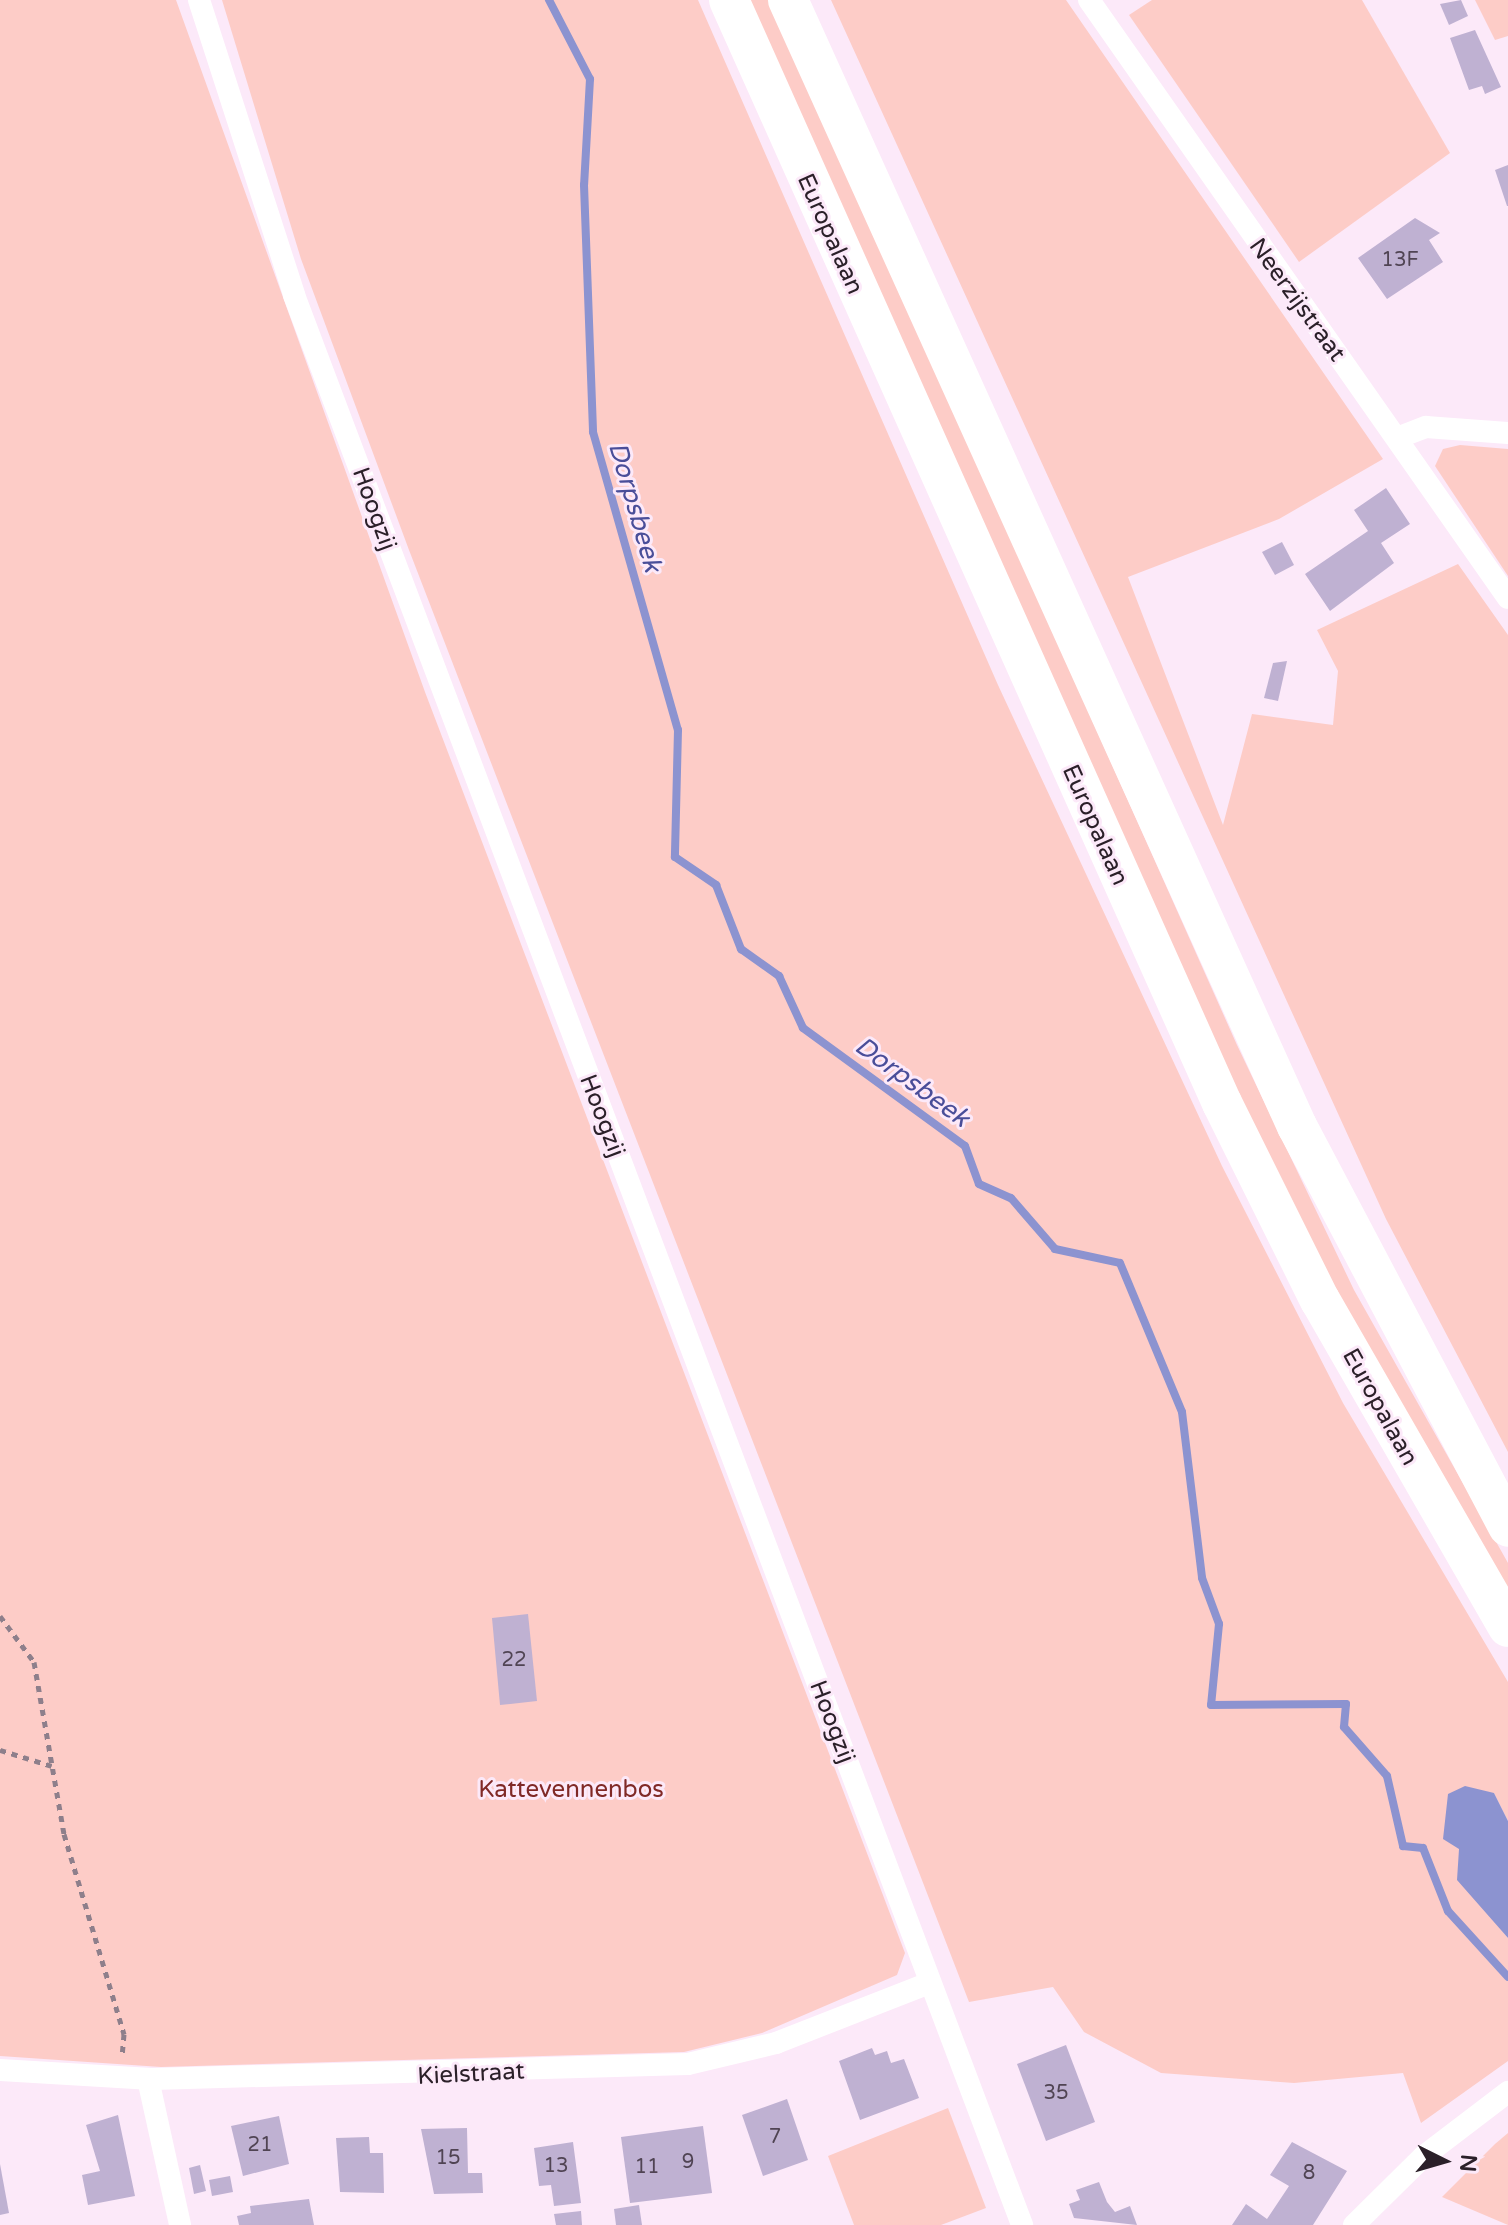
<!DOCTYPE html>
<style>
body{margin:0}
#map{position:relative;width:1508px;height:2225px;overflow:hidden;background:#fce9f9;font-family:"Varela Round",sans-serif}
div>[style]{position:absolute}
.green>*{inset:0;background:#fdccc7}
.water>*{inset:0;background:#8c93d0}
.stream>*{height:8px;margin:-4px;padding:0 4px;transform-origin:4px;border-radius:4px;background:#8c93d0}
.building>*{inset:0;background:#bfb1d2}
.path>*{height:5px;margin-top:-2.5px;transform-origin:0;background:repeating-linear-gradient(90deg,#8e7f8b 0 6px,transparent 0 12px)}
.street>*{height:22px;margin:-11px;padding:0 11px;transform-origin:11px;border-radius:11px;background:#fff}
.highway>*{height:40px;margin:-20px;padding:0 20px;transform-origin:20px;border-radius:20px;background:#fff}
span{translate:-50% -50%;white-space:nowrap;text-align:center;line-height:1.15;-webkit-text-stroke:6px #fce9f9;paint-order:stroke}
.number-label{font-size:20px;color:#504453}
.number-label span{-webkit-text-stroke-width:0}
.street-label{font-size:24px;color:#2b2029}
.park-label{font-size:24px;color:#802926}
.water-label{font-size:26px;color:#4a4e99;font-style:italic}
.north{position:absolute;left:1404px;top:2121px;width:80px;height:80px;-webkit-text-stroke:6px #fce9f9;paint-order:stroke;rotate:95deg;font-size:22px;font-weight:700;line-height:32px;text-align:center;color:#2b2029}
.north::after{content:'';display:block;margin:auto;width:28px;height:36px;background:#2b2029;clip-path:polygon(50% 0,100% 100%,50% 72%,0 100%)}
</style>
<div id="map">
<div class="green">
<div style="clip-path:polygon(0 0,176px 0,425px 692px,905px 1953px,897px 1975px,762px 2033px,684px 2052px,161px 2067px,0 2056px)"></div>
<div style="clip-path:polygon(222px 0,698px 0,998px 685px,1222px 1166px,1343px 1403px,1508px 1682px,1508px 1821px,1494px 1793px,1459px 1849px,1484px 1909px,1508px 1938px,1508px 2061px,1421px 2123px,1403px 2073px,1294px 2083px,1161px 2073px,1084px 2032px,1053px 1987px,969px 2002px,409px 550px,301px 259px)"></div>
<div style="clip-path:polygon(749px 0,771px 0,1237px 1045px,1354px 1290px,1508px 1563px,1508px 1594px,1337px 1293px,1208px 1036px)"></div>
<div style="clip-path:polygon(831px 0,1066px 0,1383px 459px,1279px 519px,1128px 577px,1223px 825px,1252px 714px,1333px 725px,1338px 671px,1317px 630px,1458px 564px,1508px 635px,1508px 1452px,1386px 1219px)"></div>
<div style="clip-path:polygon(1152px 0,1362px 0,1450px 153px,1299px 262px,1129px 15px)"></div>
<div style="clip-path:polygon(1475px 0,1508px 0,1508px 36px,1495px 40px)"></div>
<div style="clip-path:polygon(1460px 445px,1508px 449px,1508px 576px,1435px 466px,1443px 449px)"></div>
<div style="clip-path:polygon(948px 2108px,986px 2208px,941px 2225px,854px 2225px,828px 2156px)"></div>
<div style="clip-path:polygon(1508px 2133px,1508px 2225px,1442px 2197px,1495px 2144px)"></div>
</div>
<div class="water">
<div style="clip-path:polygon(1465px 1786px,1494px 1793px,1508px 1821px,1508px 1938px,1457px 1880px,1459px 1849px,1443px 1839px,1448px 1794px)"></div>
</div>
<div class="stream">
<div style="left:549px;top:0;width:89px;rotate:62.6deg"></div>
<div style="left:590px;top:79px;width:106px;rotate:93.2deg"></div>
<div style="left:584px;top:185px;width:247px;rotate:87.9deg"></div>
<div style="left:593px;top:432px;width:310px;rotate:74.1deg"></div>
<div style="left:678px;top:730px;width:127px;rotate:91.4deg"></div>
<div style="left:675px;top:857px;width:50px;rotate:34.3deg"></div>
<div style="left:716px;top:885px;width:69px;rotate:68.7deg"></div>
<div style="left:741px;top:949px;width:47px;rotate:35.4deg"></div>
<div style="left:779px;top:976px;width:57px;rotate:65.2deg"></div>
<div style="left:803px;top:1028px;width:200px;rotate:36.1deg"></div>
<div style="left:965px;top:1146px;width:40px;rotate:69.8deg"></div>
<div style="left:979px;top:1184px;width:35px;rotate:24deg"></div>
<div style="left:1011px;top:1198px;width:67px;rotate:49.2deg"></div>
<div style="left:1055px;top:1249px;width:66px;rotate:12.2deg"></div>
<div style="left:1120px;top:1263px;width:161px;rotate:67.4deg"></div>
<div style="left:1182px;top:1412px;width:167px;rotate:83.1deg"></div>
<div style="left:1202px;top:1578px;width:49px;rotate:69.7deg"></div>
<div style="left:1219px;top:1624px;width:81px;rotate:95.6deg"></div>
<div style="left:1211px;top:1705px;width:135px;rotate:-0.4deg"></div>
<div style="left:1346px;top:1704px;width:23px;rotate:95deg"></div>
<div style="left:1344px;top:1727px;width:65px;rotate:48.7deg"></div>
<div style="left:1387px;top:1776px;width:72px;rotate:77.1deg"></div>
<div style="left:1403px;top:1846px;width:20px;rotate:6deg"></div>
<div style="left:1423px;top:1848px;width:68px;rotate:68.4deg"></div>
<div style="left:1448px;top:1911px;width:89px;rotate:47.7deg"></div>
</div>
<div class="building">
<div style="clip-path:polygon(1461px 0,1468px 16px,1449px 25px,1440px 4px)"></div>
<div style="clip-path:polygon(1475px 30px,1501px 87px,1485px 94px,1482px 86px,1469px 90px,1450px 38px)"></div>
<div style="clip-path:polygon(1508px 165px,1508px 206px,1507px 206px,1495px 170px)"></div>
<div style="clip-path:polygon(1415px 218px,1440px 233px,1429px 240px,1443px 262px,1387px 299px,1358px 258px)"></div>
<div style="clip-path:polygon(1386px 488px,1410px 524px,1381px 543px,1394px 563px,1330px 611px,1305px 574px,1368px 531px,1354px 510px)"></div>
<div style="clip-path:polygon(1282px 542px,1294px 565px,1275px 575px,1262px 552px)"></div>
<div style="clip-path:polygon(1287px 661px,1278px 701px,1264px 698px,1273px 663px)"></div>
<div style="clip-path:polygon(528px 1614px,537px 1701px,500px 1705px,492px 1618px)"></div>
<div style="clip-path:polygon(1066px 2045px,1095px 2122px,1046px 2141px,1017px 2064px)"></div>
<div style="clip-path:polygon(872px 2048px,875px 2055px,887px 2051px,891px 2063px,904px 2059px,919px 2098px,860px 2120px,839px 2061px)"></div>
<div style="clip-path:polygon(787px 2099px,808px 2160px,763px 2176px,742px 2115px)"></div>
<div style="clip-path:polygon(118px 2115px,135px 2196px,88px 2205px,82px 2175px,100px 2171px,86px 2125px)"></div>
<div style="clip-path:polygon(279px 2116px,289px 2164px,243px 2176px,231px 2126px)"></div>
<div style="clip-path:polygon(703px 2126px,712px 2193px,630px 2203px,621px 2137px)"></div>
<div style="clip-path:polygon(467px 2128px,468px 2173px,482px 2173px,483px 2193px,434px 2194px,421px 2129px)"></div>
<div style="clip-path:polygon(369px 2137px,370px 2153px,383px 2153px,384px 2193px,340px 2192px,336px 2138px)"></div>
<div style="clip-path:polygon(573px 2142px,581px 2203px,554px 2206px,551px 2185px,539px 2186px,534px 2148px)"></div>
<div style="clip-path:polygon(1292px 2142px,1347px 2171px,1313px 2225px,1232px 2225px,1246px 2204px,1267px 2219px,1289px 2186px,1270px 2175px)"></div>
<div style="clip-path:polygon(0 2164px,9px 2213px,0 2215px)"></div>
<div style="clip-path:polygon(200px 2165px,206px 2191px,194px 2194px,189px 2168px)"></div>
<div style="clip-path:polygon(230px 2176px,233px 2192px,212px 2196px,209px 2180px)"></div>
<div style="clip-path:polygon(1099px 2182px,1107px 2202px,1115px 2212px,1130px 2206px,1137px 2225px,1074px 2218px,1069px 2204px,1080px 2200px,1076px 2190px)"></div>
<div style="clip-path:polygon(309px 2199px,314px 2225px,239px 2225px,237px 2216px,251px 2213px,250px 2206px)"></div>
<div style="clip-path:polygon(639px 2205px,642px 2225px,616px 2225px,614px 2209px)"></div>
<div style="clip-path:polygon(581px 2211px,582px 2225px,556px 2225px,554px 2214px)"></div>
</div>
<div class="path">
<div style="left:0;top:1616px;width:57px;rotate:53.5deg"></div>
<div style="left:34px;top:1662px;width:175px;rotate:80.1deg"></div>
<div style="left:64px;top:1834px;width:209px;rotate:73.3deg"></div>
<div style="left:124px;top:2034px;width:22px;rotate:95deg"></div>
<div style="left:0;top:1750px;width:54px;rotate:17.1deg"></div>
</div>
<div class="street">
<div style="left:199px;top:0;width:310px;rotate:72.1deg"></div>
<div style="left:294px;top:295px;width:2063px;rotate:69.33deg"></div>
<div style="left:1089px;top:0;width:730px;rotate:54.98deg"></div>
<div style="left:1397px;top:438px;width:31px;rotate:-21deg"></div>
<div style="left:1426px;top:427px;width:82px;rotate:4.2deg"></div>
<div style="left:0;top:2070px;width:152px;rotate:3.4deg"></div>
<div style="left:152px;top:2079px;width:536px;rotate:-1.6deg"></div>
<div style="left:688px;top:2064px;width:90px;rotate:-13.4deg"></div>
<div style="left:776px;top:2043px;width:164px;rotate:-21.4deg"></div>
<div style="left:148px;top:2079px;width:149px;rotate:77.6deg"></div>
<div style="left:1354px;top:2225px;width:98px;rotate:-44.6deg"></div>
<div style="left:1424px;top:2156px;width:106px;rotate:-37.3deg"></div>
</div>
<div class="highway">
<div style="left:729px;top:0;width:1208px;rotate:65.92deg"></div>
<div style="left:1222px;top:1103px;width:220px;rotate:63.6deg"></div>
<div style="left:1320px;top:1300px;width:377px;rotate:60.1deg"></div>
<div style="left:788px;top:0;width:1236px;rotate:65.68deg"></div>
<div style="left:1297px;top:1126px;width:453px;rotate:62.2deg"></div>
</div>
<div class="number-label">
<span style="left:1400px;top:260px">13F</span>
<span style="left:514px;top:1660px">22</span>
<span style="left:1056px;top:2093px">35</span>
<span style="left:775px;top:2137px">7</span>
<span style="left:260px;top:2145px">21</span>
<span style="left:448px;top:2158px">15</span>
<span style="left:688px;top:2162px">9</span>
<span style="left:556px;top:2166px">13</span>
<span style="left:647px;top:2167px">11</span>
<span style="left:1309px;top:2173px">8</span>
</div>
<div class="street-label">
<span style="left:830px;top:234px;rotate:66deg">Europalaan</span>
<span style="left:1297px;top:300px;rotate:54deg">Neerzijstraat</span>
<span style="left:374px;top:509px;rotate:70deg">Hoogzij</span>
<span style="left:1095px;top:825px;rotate:66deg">Europalaan</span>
<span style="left:602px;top:1116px;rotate:69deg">Hoogzij</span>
<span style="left:1380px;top:1407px;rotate:61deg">Europalaan</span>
<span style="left:832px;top:1722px;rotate:69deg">Hoogzij</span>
<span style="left:471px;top:2074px;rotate:-3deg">Kielstraat</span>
</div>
<div class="park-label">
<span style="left:571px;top:1790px">Kattevennenbos</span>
</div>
<div class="water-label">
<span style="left:635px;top:507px;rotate:74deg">Dorpsbeek</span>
<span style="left:912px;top:1082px;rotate:36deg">Dorpsbeek</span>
</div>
<div class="north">N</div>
</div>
